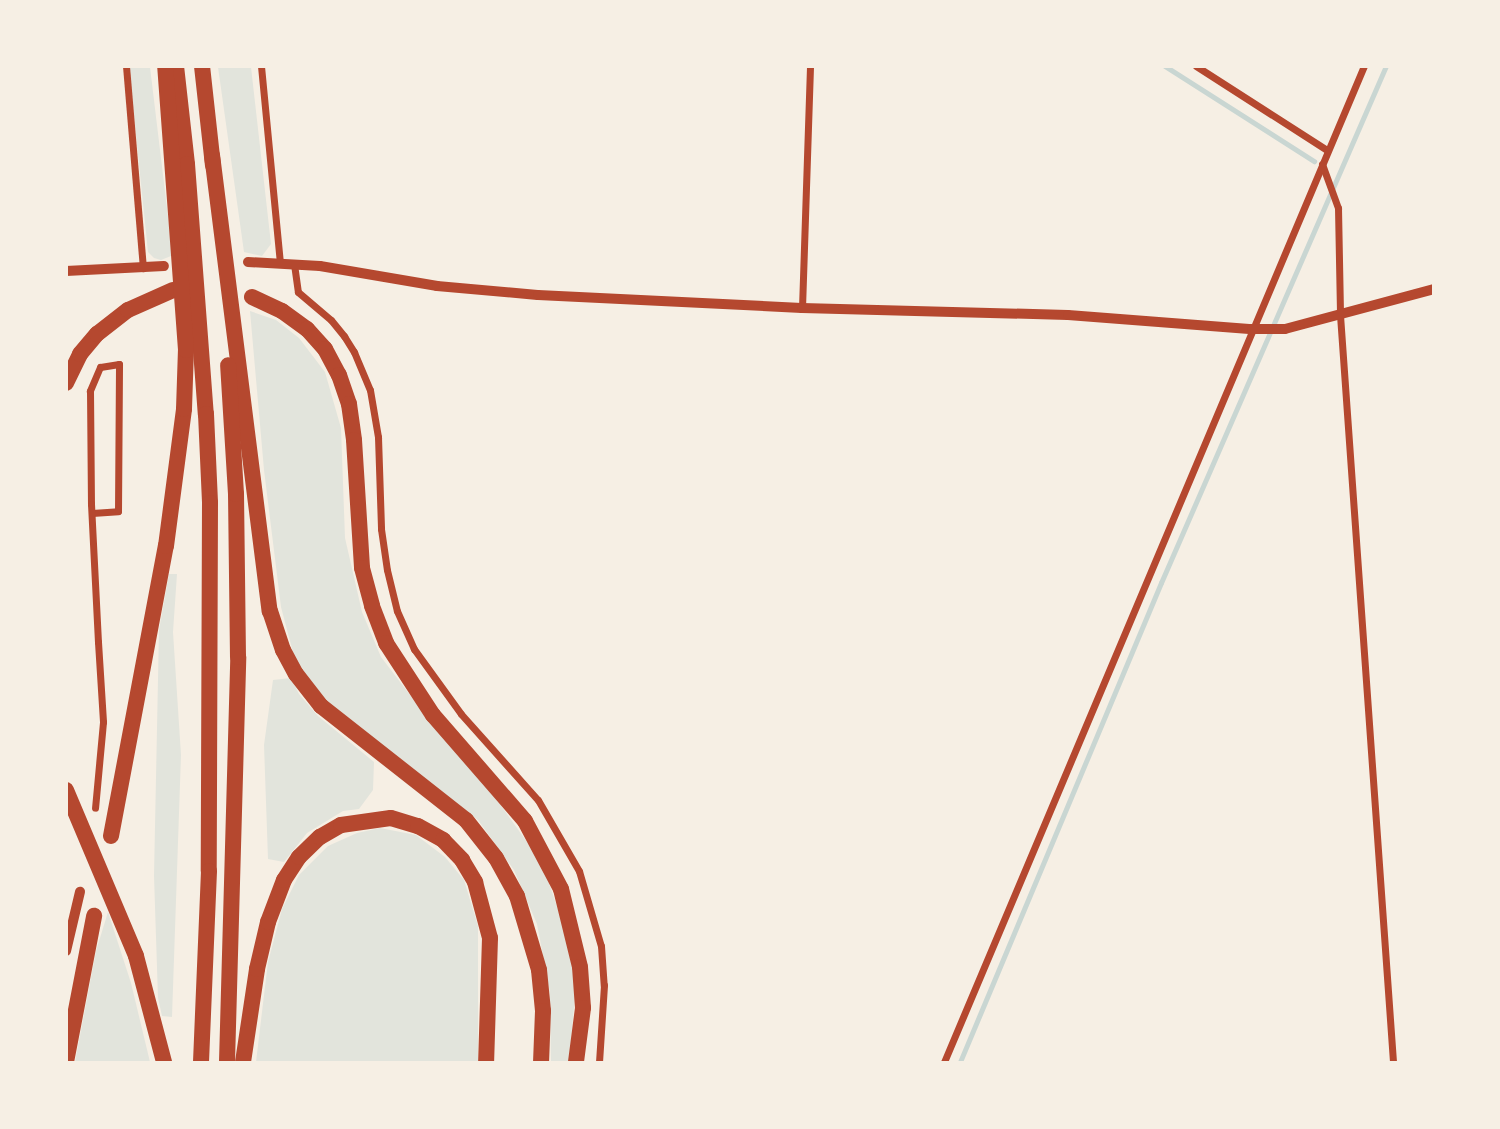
<!DOCTYPE html>
<style>
body{margin:0}
#map{position:relative;width:1500px;height:1129px;overflow:hidden;background:#f6efe4;font-family:Jost,sans-serif}
div>[style]{position:absolute}
.green>*{inset:0;background:#e2e4dc}
.stream>*{height:4.5px;margin:-2.25px;padding:0 2.25px;transform-origin:2.25px;border-radius:2.25px;background:#c9d6d2}
.minor>*{height:7px;margin:-3.5px;padding:0 3.5px;transform-origin:3.5px;border-radius:3.5px;background:#b5482f}
.tertiary>*{height:10px;margin:-5px;padding:0 5px;transform-origin:5px;border-radius:5px;background:#b5482f}
.motorway>*{height:16px;margin:-8px;padding:0 8px;transform-origin:8px;border-radius:8px;background:#b5482f}
span{translate:-50% -50%;white-space:nowrap;text-align:center;line-height:1.15;-webkit-text-stroke:7px #f6efe4;paint-order:stroke}
.frame{position:absolute;inset:0;border:68px solid #f6efe4;pointer-events:none}
</style>
<div id="map">
<div class="green">
<div style="clip-path:polygon(129px 67px,150px 67px,170px 233px,171px 256px,161px 260px,154px 258px,148px 252px)"></div>
<div style="clip-path:polygon(218px 67px,251px 67px,271px 244px,262px 256px,244px 252px)"></div>
<div style="clip-path:polygon(250px 311px,276px 320px,299px 338px,325px 372px,341px 428px,345px 538px,362px 612px,381px 657px,423px 712px,482px 779px,542px 863px,563px 924px,576px 985px,569px 1062px,551px 1062px,550px 993px,537px 924px,514px 870px,478px 820px,328px 703px,295px 660px,281px 607px,264px 470px)"></div>
<div style="clip-path:polygon(169px 574px,177px 574px,173px 632px,181px 755px,172px 1017px,162px 1016px,158px 998px,154px 876px,159px 630px)"></div>
<div style="clip-path:polygon(291px 678px,299px 694px,318px 716px,374px 762px,373px 790px,359px 809px,343px 811px,307px 833px,284px 862px,268px 859px,264px 745px,273px 680px)"></div>
<div style="clip-path:polygon(380px 828px,416px 835px,445px 857px,464px 880px,478px 926px,478px 1062px,256px 1062px,268px 962px,282px 909px,299px 875px,328px 846px,357px 833px)"></div>
<div style="clip-path:polygon(108px 912px,131px 983px,150px 1062px,75px 1062px,96px 951px)"></div>
</div>
<div class="stream">
<div style="left:1165px;top:66px;width:177px;rotate:32.5deg"></div>
<div style="left:960px;top:1062px;width:519px;rotate:-67.24deg"></div>
<div style="left:1161px;top:583px;width:564px;rotate:-66.48deg"></div>
</div>
<div class="minor">
<div style="left:126px;top:66px;width:203px;rotate:85.2deg"></div>
<div style="left:261px;top:66px;width:198px;rotate:84.5deg"></div>
<div style="left:1196px;top:66px;width:156px;rotate:32.7deg"></div>
<div style="left:1322px;top:164px;width:47px;rotate:70deg"></div>
<div style="left:1338px;top:208px;width:107px;rotate:88.9deg"></div>
<div style="left:1340px;top:315px;width:749px;rotate:85.94deg"></div>
<div style="left:294px;top:264px;width:28px;rotate:82deg"></div>
<div style="left:298px;top:292px;width:43px;rotate:40.3deg"></div>
<div style="left:331px;top:320px;width:21px;rotate:51deg"></div>
<div style="left:344px;top:336px;width:19px;rotate:58deg"></div>
<div style="left:354px;top:352px;width:41px;rotate:67.2deg"></div>
<div style="left:370px;top:390px;width:48px;rotate:80.3deg"></div>
<div style="left:378px;top:437px;width:92px;rotate:88.1deg"></div>
<div style="left:381px;top:529px;width:41px;rotate:81.7deg"></div>
<div style="left:387px;top:570px;width:42px;rotate:76.3deg"></div>
<div style="left:397px;top:611px;width:42px;rotate:65.9deg"></div>
<div style="left:414px;top:649px;width:80px;rotate:54.1deg"></div>
<div style="left:461px;top:714px;width:115px;rotate:48.2deg"></div>
<div style="left:538px;top:800px;width:82px;rotate:60deg"></div>
<div style="left:579px;top:871px;width:78px;rotate:73.7deg"></div>
<div style="left:601px;top:946px;width:39px;rotate:86deg"></div>
<div style="left:604px;top:985px;width:77px;rotate:93.7deg"></div>
<div style="left:802px;top:308px;width:242px;rotate:-88.1deg"></div>
<div style="left:92px;top:513px;width:26px;rotate:-4deg"></div>
<div style="left:118px;top:511px;width:147px;rotate:-89.6deg"></div>
<div style="left:119px;top:364px;width:19px;rotate:171deg"></div>
<div style="left:100px;top:367px;width:26px;rotate:113deg"></div>
<div style="left:90px;top:391px;width:113px;rotate:89.5deg"></div>
<div style="left:91px;top:504px;width:138px;rotate:87.1deg"></div>
<div style="left:98px;top:642px;width:80px;rotate:86.4deg"></div>
<div style="left:103px;top:722px;width:86px;rotate:95.3deg"></div>
<div style="left:944px;top:1062px;width:1081px;rotate:-67.14deg"></div>
</div>
<div class="tertiary">
<div style="left:248px;top:262px;width:72px;rotate:3.2deg"></div>
<div style="left:320px;top:266px;width:119px;rotate:9.7deg"></div>
<div style="left:437px;top:286px;width:101px;rotate:5.1deg"></div>
<div style="left:538px;top:295px;width:264px;rotate:2.8deg"></div>
<div style="left:802px;top:308px;width:266px;rotate:1.5deg"></div>
<div style="left:1068px;top:315px;width:185px;rotate:4.4deg"></div>
<div style="left:1252px;top:329px;width:33px"></div>
<div style="left:1285px;top:329px;width:154px;rotate:-15deg"></div>
<div style="left:66px;top:271px;width:98px;rotate:-2.9deg"></div>
<div style="left:66px;top:951px;width:61px;rotate:-76.7deg"></div>
</div>
<div class="motorway">
<div style="left:176px;top:66px;width:99px;rotate:83.6deg"></div>
<div style="left:187px;top:164px;width:251px;rotate:85.7deg"></div>
<div style="left:206px;top:414px;width:89px;rotate:87.4deg"></div>
<div style="left:210px;top:503px;width:368px;rotate:90.2deg"></div>
<div style="left:209px;top:871px;width:191px;rotate:92.4deg"></div>
<div style="left:202px;top:66px;width:100px;rotate:83.7deg"></div>
<div style="left:212px;top:155px;width:460px;rotate:82.8deg"></div>
<div style="left:270px;top:611px;width:41px;rotate:71.6deg"></div>
<div style="left:283px;top:650px;width:27px;rotate:62deg"></div>
<div style="left:296px;top:674px;width:41px;rotate:52deg"></div>
<div style="left:321px;top:706px;width:184px;rotate:38.2deg"></div>
<div style="left:466px;top:820px;width:48px;rotate:51.7deg"></div>
<div style="left:496px;top:858px;width:43px;rotate:61.1deg"></div>
<div style="left:517px;top:896px;width:77px;rotate:73.4deg"></div>
<div style="left:539px;top:970px;width:41px;rotate:84.4deg"></div>
<div style="left:543px;top:1011px;width:51px;rotate:92.2deg"></div>
<div style="left:252px;top:297px;width:33px;rotate:25deg"></div>
<div style="left:282px;top:311px;width:31px;rotate:36deg"></div>
<div style="left:307px;top:329px;width:27px;rotate:48deg"></div>
<div style="left:325px;top:349px;width:30px;rotate:62deg"></div>
<div style="left:339px;top:375px;width:31px;rotate:71deg"></div>
<div style="left:349px;top:404px;width:36px;rotate:82deg"></div>
<div style="left:354px;top:440px;width:128px;rotate:86.4deg"></div>
<div style="left:362px;top:568px;width:39px;rotate:75deg"></div>
<div style="left:372px;top:606px;width:40px;rotate:69deg"></div>
<div style="left:386px;top:643px;width:86px;rotate:56.9deg"></div>
<div style="left:433px;top:715px;width:140px;rotate:49deg"></div>
<div style="left:525px;top:821px;width:77px;rotate:62.1deg"></div>
<div style="left:561px;top:889px;width:80px;rotate:76.3deg"></div>
<div style="left:580px;top:967px;width:41px;rotate:85.8deg"></div>
<div style="left:583px;top:1008px;width:54px;rotate:97.4deg"></div>
<div style="left:66px;top:383px;width:32px;rotate:-64deg"></div>
<div style="left:80px;top:354px;width:26px;rotate:-50deg"></div>
<div style="left:97px;top:334px;width:39px;rotate:-38deg"></div>
<div style="left:128px;top:310px;width:49px;rotate:-24deg"></div>
<div style="left:66px;top:790px;width:180px;rotate:67.1deg"></div>
<div style="left:136px;top:956px;width:110px;rotate:75.2deg"></div>
<div style="left:111px;top:836px;width:295px;rotate:-79.3deg"></div>
<div style="left:166px;top:546px;width:138px;rotate:-82.5deg"></div>
<div style="left:184px;top:409px;width:59px;rotate:-88.1deg"></div>
<div style="left:186px;top:350px;width:285px;rotate:-94.2deg"></div>
<div style="left:66px;top:1062px;width:149px;rotate:-79.1deg"></div>
<div style="left:227px;top:1062px;width:405px;rotate:-88.4deg"></div>
<div style="left:238px;top:657px;width:163px;rotate:-90.7deg"></div>
<div style="left:236px;top:494px;width:129px;rotate:-93.5deg"></div>
<div style="left:243px;top:1062px;width:94px;rotate:-81.4deg"></div>
<div style="left:257px;top:969px;width:48px;rotate:-76.8deg"></div>
<div style="left:268px;top:922px;width:45px;rotate:-69.1deg"></div>
<div style="left:284px;top:880px;width:27px;rotate:-57deg"></div>
<div style="left:299px;top:857px;width:29px;rotate:-44deg"></div>
<div style="left:320px;top:837px;width:24px;rotate:-30deg"></div>
<div style="left:341px;top:825px;width:50px;rotate:-8deg"></div>
<div style="left:391px;top:818px;width:28px;rotate:17deg"></div>
<div style="left:418px;top:826px;width:29px;rotate:29deg"></div>
<div style="left:443px;top:840px;width:28px;rotate:46deg"></div>
<div style="left:462px;top:860px;width:26px;rotate:59deg"></div>
<div style="left:475px;top:882px;width:58px;rotate:75deg"></div>
<div style="left:490px;top:938px;width:124px;rotate:91.8deg"></div>
</div>
<div class="frame"></div>
</div>
